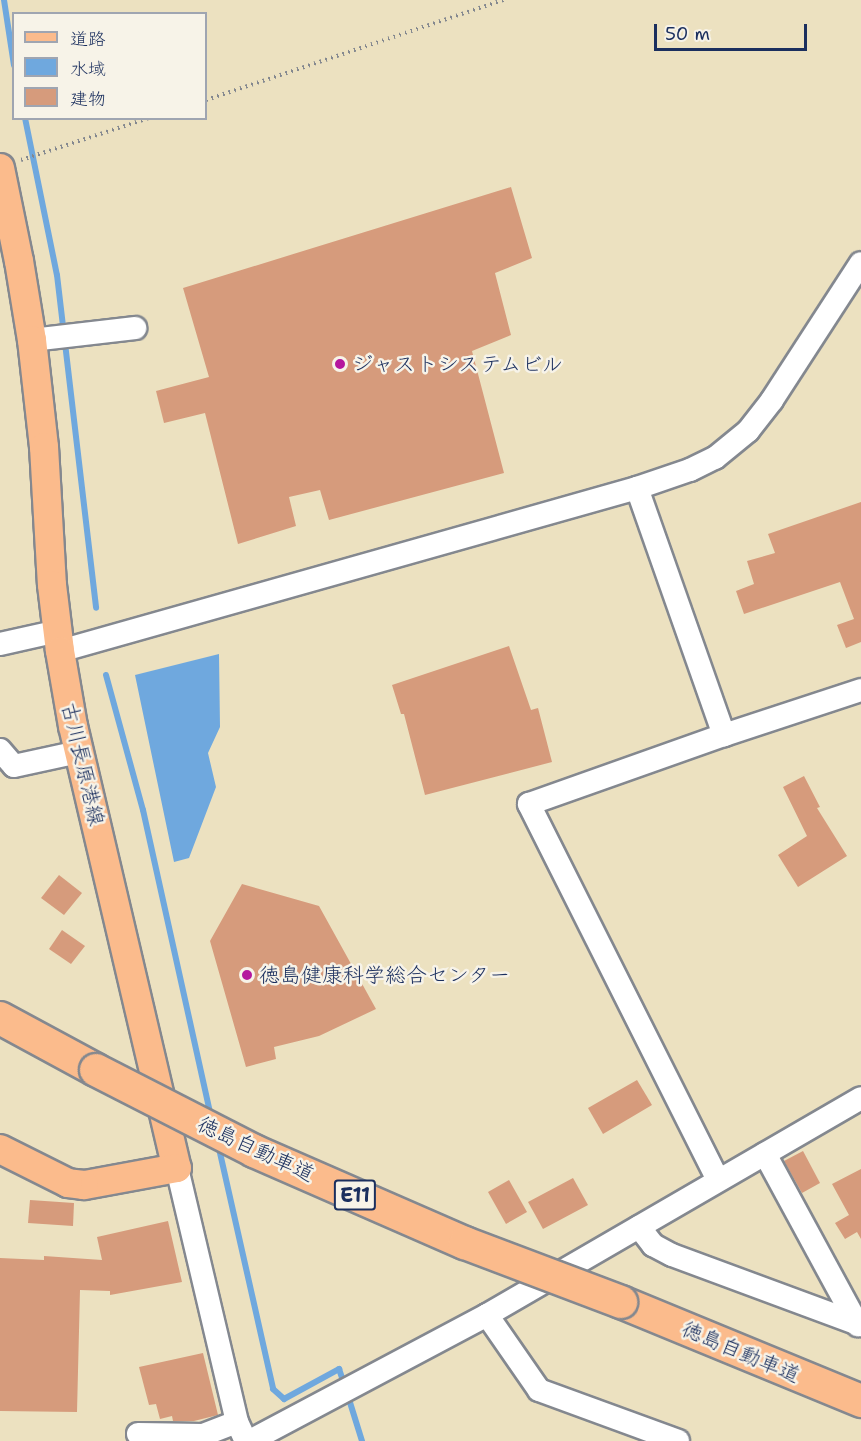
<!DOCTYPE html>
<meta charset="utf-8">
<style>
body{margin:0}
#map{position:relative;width:861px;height:1441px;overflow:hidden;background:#ece1c0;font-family:"Shantell Sans","Klee One",sans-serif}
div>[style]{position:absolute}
.water>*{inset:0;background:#6fa8de}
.stream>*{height:6px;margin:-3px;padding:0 3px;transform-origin:3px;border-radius:3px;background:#6fa8de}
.building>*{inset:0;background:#d69b7c}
.path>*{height:4px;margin-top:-2px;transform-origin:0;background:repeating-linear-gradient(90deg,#84888f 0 1.5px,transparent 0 6px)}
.roads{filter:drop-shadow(2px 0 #84888f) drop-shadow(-2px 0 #84888f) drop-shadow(0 2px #84888f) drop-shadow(0 -2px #84888f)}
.minor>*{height:22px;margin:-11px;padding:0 11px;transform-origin:11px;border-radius:11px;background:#fff}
.major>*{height:28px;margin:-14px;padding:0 14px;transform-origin:14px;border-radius:14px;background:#fbbb8c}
.highway>*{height:32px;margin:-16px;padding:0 16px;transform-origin:16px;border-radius:16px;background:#fbbb8c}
.bridges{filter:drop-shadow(2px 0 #84888f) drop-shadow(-2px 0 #84888f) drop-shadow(0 2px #84888f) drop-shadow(0 -2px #84888f)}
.highway-bridge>*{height:32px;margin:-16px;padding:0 16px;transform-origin:16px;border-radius:16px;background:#fbbb8c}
.dots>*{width:16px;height:16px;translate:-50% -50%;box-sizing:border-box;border:3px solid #f7f3e8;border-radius:50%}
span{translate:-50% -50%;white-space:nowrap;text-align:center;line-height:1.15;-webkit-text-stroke:5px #f7f3e8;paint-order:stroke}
.shield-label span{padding:2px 4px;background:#f7f3e8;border:2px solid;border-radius:4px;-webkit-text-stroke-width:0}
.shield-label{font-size:20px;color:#1b2f5e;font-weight:700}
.poi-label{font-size:21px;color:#1b2f5e}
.left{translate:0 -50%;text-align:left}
.street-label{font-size:21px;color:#1b2f5e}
.legend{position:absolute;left:12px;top:12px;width:195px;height:108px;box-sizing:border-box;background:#f7f3e8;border:2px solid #9fa5b1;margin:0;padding:8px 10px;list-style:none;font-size:18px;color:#1b2f5e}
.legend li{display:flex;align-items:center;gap:12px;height:30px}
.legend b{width:30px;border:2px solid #9fa5b1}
.scale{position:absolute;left:654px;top:24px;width:153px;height:27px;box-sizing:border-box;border:3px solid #1b2f5e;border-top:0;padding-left:8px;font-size:18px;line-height:21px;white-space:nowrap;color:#1b2f5e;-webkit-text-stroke:4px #f7f3e8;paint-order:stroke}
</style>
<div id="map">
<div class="water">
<div style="clip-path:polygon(219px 654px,220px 727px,208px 753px,216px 787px,189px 858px,174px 862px,135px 675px)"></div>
</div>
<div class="stream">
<div style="left:4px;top:0;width:66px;rotate:81.3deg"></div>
<div style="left:25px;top:118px;width:160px;rotate:78.5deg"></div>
<div style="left:57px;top:275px;width:335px;rotate:83.3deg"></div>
<div style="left:106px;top:675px;width:140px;rotate:74.7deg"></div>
<div style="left:143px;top:810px;width:314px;rotate:77.5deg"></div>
<div style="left:218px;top:1144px;width:251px;rotate:77.3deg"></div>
<div style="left:273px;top:1389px;width:15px;rotate:42deg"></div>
<div style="left:284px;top:1399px;width:63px;rotate:-28.6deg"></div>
<div style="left:339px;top:1369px;width:18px;rotate:71deg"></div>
<div style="left:348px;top:1396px;width:47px;rotate:72.7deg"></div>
</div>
<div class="building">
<div style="clip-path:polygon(511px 187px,532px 258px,495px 273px,511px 335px,472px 351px,504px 473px,329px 520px,320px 490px,289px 497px,296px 526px,238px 544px,205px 413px,164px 423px,156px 391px,209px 377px,183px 288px)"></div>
<div style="clip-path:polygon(861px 502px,861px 642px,846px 648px,837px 625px,854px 619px,840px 582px,744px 614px,736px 591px,754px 584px,747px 561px,775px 553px,768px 534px)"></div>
<div style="clip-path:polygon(509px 646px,531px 710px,538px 708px,552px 762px,425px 795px,404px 714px,401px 714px,392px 685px)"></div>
<div style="clip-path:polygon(804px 776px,820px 807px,817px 808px,847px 856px,798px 887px,778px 855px,807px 836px,783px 787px)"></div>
<div style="clip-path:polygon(59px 875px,82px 893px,64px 915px,41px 898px)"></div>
<div style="clip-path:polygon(242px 884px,319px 906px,376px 1009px,319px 1036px,274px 1047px,276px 1059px,246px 1067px,210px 941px)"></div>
<div style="clip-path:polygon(62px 930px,85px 946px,71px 964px,49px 949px)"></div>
<div style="clip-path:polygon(637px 1080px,652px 1105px,603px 1134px,588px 1108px)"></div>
<div style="clip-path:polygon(803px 1151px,820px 1183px,802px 1193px,784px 1161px)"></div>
<div style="clip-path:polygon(861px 1169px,861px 1239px,857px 1232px,845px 1239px,835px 1223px,849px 1215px,832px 1184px)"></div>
<div style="clip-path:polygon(573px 1178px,588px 1205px,543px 1229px,528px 1202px)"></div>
<div style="clip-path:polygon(509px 1180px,527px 1212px,506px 1224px,488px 1192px)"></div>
<div style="clip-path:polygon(30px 1200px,74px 1203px,73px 1226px,28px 1223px)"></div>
<div style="clip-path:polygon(168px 1221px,182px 1282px,110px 1295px,110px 1291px,80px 1290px,77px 1412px,0 1411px,0 1258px,44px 1260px,44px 1256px,102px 1260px,97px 1237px)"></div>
<div style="clip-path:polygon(203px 1353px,218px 1415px,194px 1421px,173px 1421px,172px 1416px,160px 1419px,156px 1404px,149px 1405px,139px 1367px)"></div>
</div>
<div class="path">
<div style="left:206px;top:100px;width:314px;rotate:-18.6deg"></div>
<div style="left:21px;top:160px;width:135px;rotate:-18.2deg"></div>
</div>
<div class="roads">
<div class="minor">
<div style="left:32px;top:340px;width:104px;rotate:-6.6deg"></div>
<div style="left:637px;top:488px;width:262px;rotate:70.6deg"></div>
<div style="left:0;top:644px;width:59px;rotate:-12.6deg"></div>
<div style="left:60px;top:651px;width:600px;rotate:-15.77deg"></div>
<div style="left:637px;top:488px;width:56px;rotate:-18.8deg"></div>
<div style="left:690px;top:470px;width:28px;rotate:-26deg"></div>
<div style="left:715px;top:458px;width:43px;rotate:-39.3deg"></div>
<div style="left:748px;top:431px;width:39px;rotate:-52deg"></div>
<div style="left:772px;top:400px;width:163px;rotate:-57deg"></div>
<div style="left:0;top:750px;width:21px;rotate:49deg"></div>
<div style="left:14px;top:766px;width:66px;rotate:-12.2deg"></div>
<div style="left:765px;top:1154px;width:195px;rotate:61.5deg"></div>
<div style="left:177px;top:1168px;width:261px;rotate:76.7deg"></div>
<div style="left:237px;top:1422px;width:21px;rotate:65deg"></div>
<div style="left:718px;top:1180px;width:421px;rotate:-116.7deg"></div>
<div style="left:529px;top:804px;width:207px;rotate:-19.5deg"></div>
<div style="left:724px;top:735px;width:144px;rotate:-18.2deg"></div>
<div style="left:639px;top:1227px;width:23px;rotate:52deg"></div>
<div style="left:653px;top:1245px;width:21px;rotate:28deg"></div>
<div style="left:672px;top:1255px;width:202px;rotate:20.3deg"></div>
<div style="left:487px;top:1315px;width:91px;rotate:55.3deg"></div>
<div style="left:539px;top:1390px;width:148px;rotate:20.1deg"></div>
<div style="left:138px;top:1434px;width:65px;rotate:0.9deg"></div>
<div style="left:203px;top:1435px;width:36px;rotate:-21deg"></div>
<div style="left:250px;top:1441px;width:268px;rotate:-28deg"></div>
<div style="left:487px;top:1315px;width:432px;rotate:-30.1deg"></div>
</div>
<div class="major">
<div style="left:0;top:168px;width:95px;rotate:78.5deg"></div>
<div style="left:19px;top:261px;width:80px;rotate:80.7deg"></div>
<div style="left:32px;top:340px;width:108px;rotate:83.6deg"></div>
<div style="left:44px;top:447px;width:138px;rotate:86.7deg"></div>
<div style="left:52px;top:585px;width:66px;rotate:83.1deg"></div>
<div style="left:60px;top:651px;width:76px;rotate:80.2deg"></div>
<div style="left:73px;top:726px;width:454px;rotate:76.8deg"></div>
<div style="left:177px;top:1168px;width:95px;rotate:169.6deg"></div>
<div style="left:84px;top:1185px;width:16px;rotate:-173deg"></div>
<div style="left:68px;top:1183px;width:76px;rotate:-153.4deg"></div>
</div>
<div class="highway">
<div style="left:0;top:1018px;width:109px;rotate:28.4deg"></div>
<div style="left:621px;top:1302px;width:260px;rotate:22.4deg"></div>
</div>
</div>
<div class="bridges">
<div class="highway-bridge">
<div style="left:96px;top:1070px;width:178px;rotate:27.1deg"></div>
<div style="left:254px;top:1151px;width:230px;rotate:23.6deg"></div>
<div style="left:465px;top:1243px;width:167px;rotate:20.7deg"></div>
</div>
</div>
<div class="dots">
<div style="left:340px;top:364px;background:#b5179e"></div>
<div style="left:247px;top:975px;background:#b5179e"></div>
</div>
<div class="shield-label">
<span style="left:355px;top:1195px">E11</span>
</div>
<div class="poi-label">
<span class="left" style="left:352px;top:364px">ジャストシステムビル</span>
<span class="left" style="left:259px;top:975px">徳島健康科学総合センター</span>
</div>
<div class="street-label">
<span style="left:83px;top:764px;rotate:77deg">古川長原港線</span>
<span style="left:256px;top:1149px;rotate:25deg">徳島自動車道</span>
<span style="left:741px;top:1352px;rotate:23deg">徳島自動車道</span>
</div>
<ul class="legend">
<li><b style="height:8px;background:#fbbb8c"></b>道路</li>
<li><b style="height:16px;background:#6fa8de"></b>水域</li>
<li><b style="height:16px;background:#d69b7c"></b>建物</li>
</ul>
<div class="scale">50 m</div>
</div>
